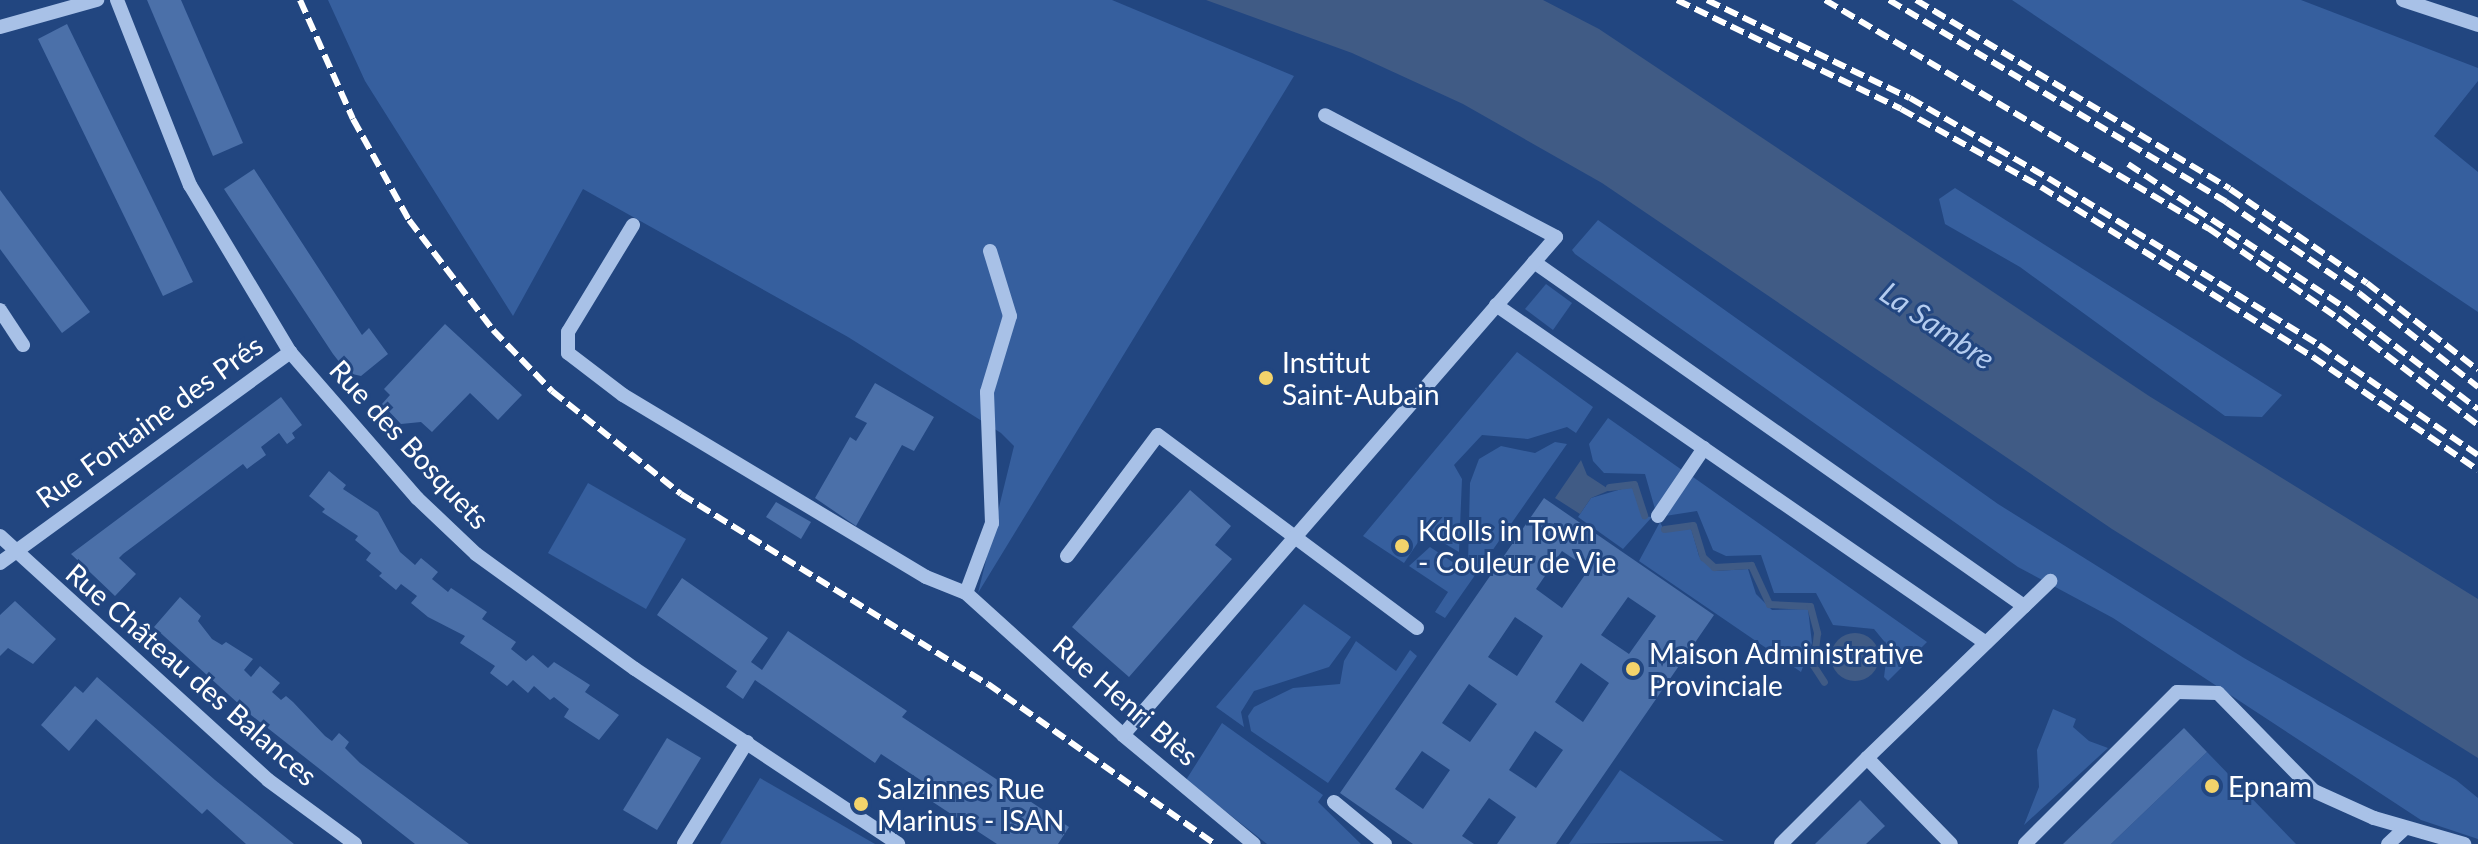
<!DOCTYPE html>
<meta charset="utf-8">
<style>
body{margin:0}
#map{position:relative;width:2478px;height:844px;overflow:hidden;background:#224680;font-family:Lato,sans-serif}
div>[style]{position:absolute}
.green>*{inset:0;background:#365f9e}
.water>*{inset:0;background:#405b85}
.round{border-radius:50%}
.stream>*{height:7px;margin:-3.5px;padding:0 3.5px;transform-origin:3.5px;border-radius:3.5px;background:#405b85}
.building>*{inset:0;background:#4b70a9}
.minor>*{height:14px;margin:-7px;padding:0 7px;transform-origin:7px;border-radius:7px;background:#a8c1e7}
.rail>*{height:6px;margin-top:-3px;transform-origin:0;background:repeating-linear-gradient(90deg,#fff 0 14px,transparent 0 20px)}
.dots>*{width:22px;height:22px;translate:-50% -50%;box-sizing:border-box;border:4px solid #224680;border-radius:50%}
span{translate:-50% -50%;white-space:nowrap;text-align:center;line-height:1.15;-webkit-text-stroke:6px #224680;paint-order:stroke}
.poi-label{font-size:28px;color:#fff}
.left{translate:0 -50%;text-align:left}
.street-label{font-size:28px;color:#fff}
.water-label{font-size:30px;color:#b4ccef;font-style:italic}
</style>
<div id="map">
<div class="green">
<div style="clip-path:polygon(328px 0,1112px 0,1294px 76px,978px 593px,1014px 446px,1001px 433px,848px 337px,583px 189px,513px 316px,365px 81px)"></div>
<div style="clip-path:polygon(2012px 0,2301px 0,2478px 68px,2478px 81px,2434px 136px,2478px 172px,2478px 312px)"></div>
<div style="clip-path:polygon(1955px 188px,2282px 395px,2262px 417px,2225px 416px,2020px 267px,1945px 224px,1939px 199px)"></div>
<div style="clip-path:polygon(1598px 220px,1998px 504px,2244px 658px,2456px 780px,2478px 798px,2478px 839px,2421px 820px,2113px 618px,2018px 567px,1575px 254px,1572px 250px)"></div>
<div style="clip-path:polygon(1546px 284px,1572px 303px,1553px 330px,1525px 309px)"></div>
<div style="clip-path:polygon(1517px 352px,1593px 407px,1576px 433px,1567px 427px,1528px 439px,1482px 435px,1454px 465px,1462px 479px,1459px 552px,1425px 532px,1404px 563px,1363px 536px)"></div>
<div style="clip-path:polygon(1608px 418px,1682px 470px,1655px 509px,1645px 474px,1604px 473px,1593px 461px,1589px 444px)"></div>
<div style="clip-path:polygon(1555px 442px,1567px 444px,1445px 618px,1435px 612px,1448px 592px,1409px 566px,1430px 547px,1460px 567px,1468px 564px,1470px 483px,1479px 459px,1501px 446px,1535px 453px)"></div>
<div style="clip-path:polygon(1693px 477px,1927px 642px,1888px 681px,1884px 677px,1888px 646px,1874px 629px,1833px 625px,1816px 593px,1774px 593px,1761px 555px,1726px 556px,1713px 550px,1697px 511px,1665px 516px)"></div>
<div style="clip-path:polygon(588px 483px,686px 539px,646px 609px,548px 553px)"></div>
<div style="clip-path:polygon(1632px 486px,1642px 516px,1652px 517px,1623px 549px,1578px 517px,1591px 498px)"></div>
<div style="clip-path:polygon(1660px 522px,1665px 532px,1691px 528px,1699px 556px,1715px 571px,1748px 569px,1756px 594px,1772px 610px,1808px 609px,1812px 643px,1801px 672px,1639px 561px)"></div>
<div style="clip-path:polygon(1304px 604px,1351px 637px,1329px 667px,1254px 691px,1241px 712px,1244px 727px,1216px 707px)"></div>
<div style="clip-path:polygon(1356px 641px,1396px 671px,1410px 650px,1417px 656px,1328px 783px,1251px 731px,1248px 716px,1254px 707px,1293px 688px,1340px 684px,1344px 661px)"></div>
<div style="clip-path:polygon(2053px 709px,2076px 719px,2073px 727px,2089px 741px,2108px 748px,2024px 825px,2039px 787px,2037px 750px)"></div>
<div style="clip-path:polygon(1222px 723px,1323px 795px,1318px 802px,1361px 844px,1267px 844px,1186px 780px)"></div>
<div style="clip-path:polygon(2207px 752px,2296px 844px,2111px 844px)"></div>
<div style="clip-path:polygon(1620px 770px,1724px 841px,1569px 844px)"></div>
<div style="clip-path:polygon(760px 778px,875px 844px,720px 844px)"></div>
</div>
<div class="water">
<div style="clip-path:polygon(1206px 0,1543px 0,1599px 29px,2149px 396px,2478px 599px,2478px 758px,2112px 529px,1602px 183px,1463px 104px,1352px 53px)"></div>
<div style="clip-path:polygon(1581px 460px,1587px 475px,1610px 490px,1591px 498px,1580px 514px,1555px 498px)"></div>
<div class="round" style="left:1831px;top:633px;width:48px;height:48px"></div>
</div>
<div class="stream">
<div style="left:1609px;top:487px;width:25px;rotate:-7deg"></div>
<div style="left:1634px;top:484px;width:33px;rotate:72deg"></div>
<div style="left:1664px;top:529px;width:29px;rotate:-8deg"></div>
<div style="left:1693px;top:525px;width:34px;rotate:73deg"></div>
<div style="left:1703px;top:557px;width:15px;rotate:42deg"></div>
<div style="left:1714px;top:567px;width:37px;rotate:-3deg"></div>
<div style="left:1751px;top:565px;width:43px;rotate:65.2deg"></div>
<div style="left:1769px;top:604px;width:41px;rotate:2.8deg"></div>
<div style="left:1810px;top:606px;width:28px;rotate:75deg"></div>
<div style="left:1817px;top:633px;width:32px;rotate:97deg"></div>
<div style="left:1813px;top:665px;width:20px;rotate:57deg"></div>
</div>
<div class="building">
<div style="clip-path:polygon(147px 0,181px 0,243px 143px,213px 156px)"></div>
<div style="clip-path:polygon(67px 24px,193px 282px,163px 296px,38px 39px)"></div>
<div style="clip-path:polygon(254px 169px,362px 335px,369px 328px,388px 354px,361px 376px,348px 373px,333px 354px,224px 189px)"></div>
<div style="clip-path:polygon(0 190px,90px 312px,62px 333px,0 249px)"></div>
<div style="clip-path:polygon(445px 324px,522px 395px,498px 420px,470px 393px,432px 432px,421px 422px,401px 424px,382px 404px,390px 395px,384px 389px)"></div>
<div style="clip-path:polygon(875px 383px,934px 417px,914px 451px,902px 445px,856px 526px,815px 498px,850px 437px,856px 441px,867px 423px,855px 417px)"></div>
<div style="clip-path:polygon(281px 397px,302px 425px,292px 433px,295px 438px,287px 444px,279px 433px,261px 447px,266px 455px,247px 469px,243px 464px,123px 554px,119px 558px,136px 574px,115px 596px,71px 554px)"></div>
<div style="clip-path:polygon(329px 471px,346px 485px,343px 489px,378px 512px,400px 552px,415px 565px,421px 558px,438px 572px,432px 579px,448px 592px,451px 588px,487px 612px,482px 619px,516px 642px,511px 649px,526px 661px,533px 655px,548px 668px,554px 662px,590px 685px,585px 692px,619px 715px,599px 740px,564px 717px,569px 709px,554px 697px,550px 700px,534px 686px,528px 693px,513px 680px,507px 686px,490px 673px,495px 666px,460px 643px,465px 636px,428px 617px,411px 603px,417px 596px,401px 584px,396px 590px,379px 576px,382px 573px,366px 560px,371px 553px,355px 540px,358px 536px,322px 512px,325px 509px,309px 496px)"></div>
<div style="clip-path:polygon(1190px 490px,1231px 526px,1215px 545px,1232px 559px,1129px 677px,1072px 627px)"></div>
<div style="clip-path:polygon(evenodd,1544px 498px,1714px 615px,1556px 844px,1497px 844px,1516px 817px,1489px 798px,1462px 836px,1474px 844px,1413px 844px,1340px 793px,1544px 498px,1562px 551px,1589px 569px,1562px 608px,1536px 589px,1562px 551px,1544px 498px,1628px 597px,1656px 616px,1629px 654px,1601px 635px,1628px 597px,1544px 498px,1515px 617px,1543px 636px,1517px 676px,1488px 657px,1515px 617px,1544px 498px,1581px 663px,1609px 683px,1583px 722px,1555px 702px,1581px 663px,1544px 498px,1469px 684px,1497px 704px,1470px 742px,1442px 723px,1469px 684px,1544px 498px,1535px 731px,1563px 750px,1536px 788px,1509px 770px,1535px 731px,1544px 498px,1422px 751px,1450px 770px,1423px 809px,1395px 789px,1422px 751px)"></div>
<div style="clip-path:polygon(776px 502px,811px 522px,801px 539px,766px 517px)"></div>
<div style="clip-path:polygon(682px 578px,768px 638px,751px 662px,762px 670px,788px 631px,907px 711px,902px 717px,1069px 827px,1058px 844px,997px 844px,919px 793px,925px 783px,881px 754px,875px 763px,755px 680px,743px 699px,726px 687px,737px 671px,657px 615px)"></div>
<div style="clip-path:polygon(180px 597px,201px 616px,198px 621px,212px 639px,222px 645px,226px 642px,253px 659px,244px 670px,251px 677px,260px 666px,280px 683px,272px 692px,281px 700px,286px 696px,293px 702px,325px 736px,332px 741px,339px 733px,349px 742px,345px 748px,360px 763px,469px 844px,415px 844px,251px 715px,154px 627px)"></div>
<div style="clip-path:polygon(15px 601px,56px 639px,33px 664px,8px 648px,0 656px,0 615px)"></div>
<div style="clip-path:polygon(97px 677px,215px 780px,294px 844px,246px 844px,207px 809px,202px 814px,96px 719px,69px 751px,41px 725px,75px 686px,83px 693px)"></div>
<div style="clip-path:polygon(2184px 728px,2207px 752px,2111px 844px,2063px 844px)"></div>
<div style="clip-path:polygon(667px 738px,701px 758px,657px 830px,623px 810px)"></div>
<div style="clip-path:polygon(1860px 800px,1885px 826px,1866px 844px,1815px 844px)"></div>
</div>
<div class="minor">
<div style="left:117px;top:0;width:199px;rotate:68.5deg"></div>
<div style="left:190px;top:185px;width:195px;rotate:59.1deg"></div>
<div style="left:290px;top:352px;width:194px;rotate:49deg"></div>
<div style="left:417px;top:498px;width:81px;rotate:43.5deg"></div>
<div style="left:476px;top:554px;width:196px;rotate:35.9deg"></div>
<div style="left:635px;top:669px;width:316px;rotate:33.6deg"></div>
<div style="left:2403px;top:0;width:79px;rotate:18.4deg"></div>
<div style="left:0;top:27px;width:101px;rotate:-15.6deg"></div>
<div style="left:633px;top:225px;width:125px;rotate:121.3deg"></div>
<div style="left:568px;top:332px;width:21px;rotate:90deg"></div>
<div style="left:568px;top:353px;width:69px;rotate:37.4deg"></div>
<div style="left:623px;top:395px;width:353px;rotate:31deg"></div>
<div style="left:926px;top:577px;width:43px;rotate:21.8deg"></div>
<div style="left:966px;top:593px;width:212px;rotate:42.1deg"></div>
<div style="left:1123px;top:735px;width:170px;rotate:39.8deg"></div>
<div style="left:1534px;top:262px;width:599px;rotate:35.07deg"></div>
<div style="left:1496px;top:305px;width:595px;rotate:34.6deg"></div>
<div style="left:0;top:310px;width:42px;rotate:56.7deg"></div>
<div style="left:1658px;top:516px;width:82px;rotate:-55.9deg"></div>
<div style="left:0;top:536px;width:362px;rotate:42.3deg"></div>
<div style="left:268px;top:780px;width:108px;rotate:36.3deg"></div>
<div style="left:1067px;top:556px;width:151px;rotate:-53.1deg"></div>
<div style="left:1158px;top:435px;width:323px;rotate:36.7deg"></div>
<div style="left:0;top:563px;width:359px;rotate:-36deg"></div>
<div style="left:966px;top:593px;width:75px;rotate:-69.6deg"></div>
<div style="left:992px;top:523px;width:131px;rotate:-92.2deg"></div>
<div style="left:987px;top:392px;width:79px;rotate:-73.2deg"></div>
<div style="left:1010px;top:316px;width:68px;rotate:-107.1deg"></div>
<div style="left:1123px;top:735px;width:660px;rotate:-48.99deg"></div>
<div style="left:1556px;top:237px;width:261px;rotate:-152.2deg"></div>
<div style="left:1867px;top:758px;width:255px;rotate:-44deg"></div>
<div style="left:1334px;top:802px;width:66px;rotate:39.5deg"></div>
<div style="left:684px;top:844px;width:120px;rotate:-58.3deg"></div>
<div style="left:1781px;top:844px;width:122px;rotate:-45deg"></div>
<div style="left:1867px;top:758px;width:120px;rotate:45.7deg"></div>
<div style="left:2025px;top:844px;width:215px;rotate:-45deg"></div>
<div style="left:2177px;top:692px;width:41px;rotate:1.4deg"></div>
<div style="left:2218px;top:693px;width:137px;rotate:45.6deg"></div>
<div style="left:2314px;top:791px;width:66px;rotate:24.2deg"></div>
<div style="left:2374px;top:818px;width:94px;rotate:16.1deg"></div>
<div style="left:2388px;top:844px;width:23px;rotate:-43deg"></div>
</div>
<div class="rail">
<div style="left:300px;top:0;width:130px;rotate:66deg"></div>
<div style="left:353px;top:119px;width:115px;rotate:61deg"></div>
<div style="left:409px;top:220px;width:138px;rotate:52.6deg"></div>
<div style="left:493px;top:330px;width:85px;rotate:46deg"></div>
<div style="left:552px;top:391px;width:165px;rotate:38.6deg"></div>
<div style="left:681px;top:494px;width:361px;rotate:31.8deg"></div>
<div style="left:988px;top:684px;width:278px;rotate:35.2deg"></div>
<div style="left:1677px;top:0;width:249px;rotate:25.9deg"></div>
<div style="left:1901px;top:109px;width:160px;rotate:29.1deg"></div>
<div style="left:2041px;top:187px;width:321px;rotate:32deg"></div>
<div style="left:2313px;top:357px;width:200px;rotate:34.4deg"></div>
<div style="left:1707px;top:0;width:225px;rotate:25.8deg"></div>
<div style="left:1910px;top:98px;width:160px;rotate:30.1deg"></div>
<div style="left:2048px;top:178px;width:318px;rotate:31.6deg"></div>
<div style="left:2319px;top:345px;width:193px;rotate:34.7deg"></div>
<div style="left:1825px;top:0;width:446px;rotate:30.8deg"></div>
<div style="left:2208px;top:228px;width:158px;rotate:34.7deg"></div>
<div style="left:2338px;top:318px;width:176px;rotate:37.4deg"></div>
<div style="left:1889px;top:0;width:393px;rotate:30.9deg"></div>
<div style="left:2226px;top:202px;width:161px;rotate:34.4deg"></div>
<div style="left:2359px;top:293px;width:152px;rotate:38.3deg"></div>
<div style="left:1916px;top:0;width:366px;rotate:31deg"></div>
<div style="left:2230px;top:189px;width:166px;rotate:34.5deg"></div>
<div style="left:2367px;top:283px;width:141px;rotate:38.1deg"></div>
<div style="left:2128px;top:164px;width:263px;rotate:33.5deg"></div>
<div style="left:2347px;top:309px;width:165px;rotate:37.4deg"></div>
</div>
<div class="dots">
<div style="left:1266px;top:378px;background:#f3d36b"></div>
<div style="left:1402px;top:546px;background:#f3d36b"></div>
<div style="left:1633px;top:669px;background:#f3d36b"></div>
<div style="left:2212px;top:786px;background:#f3d36b"></div>
<div style="left:861px;top:804px;background:#f3d36b"></div>
</div>
<div class="poi-label">
<span class="left" style="left:1282px;top:378px">Institut<br>Saint-Aubain</span>
<span class="left" style="left:1418px;top:546px">Kdolls in Town<br>- Couleur de Vie</span>
<span class="left" style="left:1649px;top:669px">Maison Administrative<br>Provinciale</span>
<span class="left" style="left:2228px;top:786px">Epnam</span>
<span class="left" style="left:877px;top:804px">Salzinnes Rue<br>Marinus - ISAN</span>
</div>
<div class="street-label">
<span style="left:149px;top:421px;rotate:-36deg">Rue Fontaine des Prés</span>
<span style="left:410px;top:444px;rotate:47deg">Rue des Bosquets</span>
<span style="left:192px;top:674px;rotate:41deg">Rue Château des Balances</span>
<span style="left:1126px;top:700px;rotate:41deg">Rue Henri Blès</span>
</div>
<div class="water-label">
<span style="left:1938px;top:325px;rotate:34deg">La Sambre</span>
</div>
</div>
